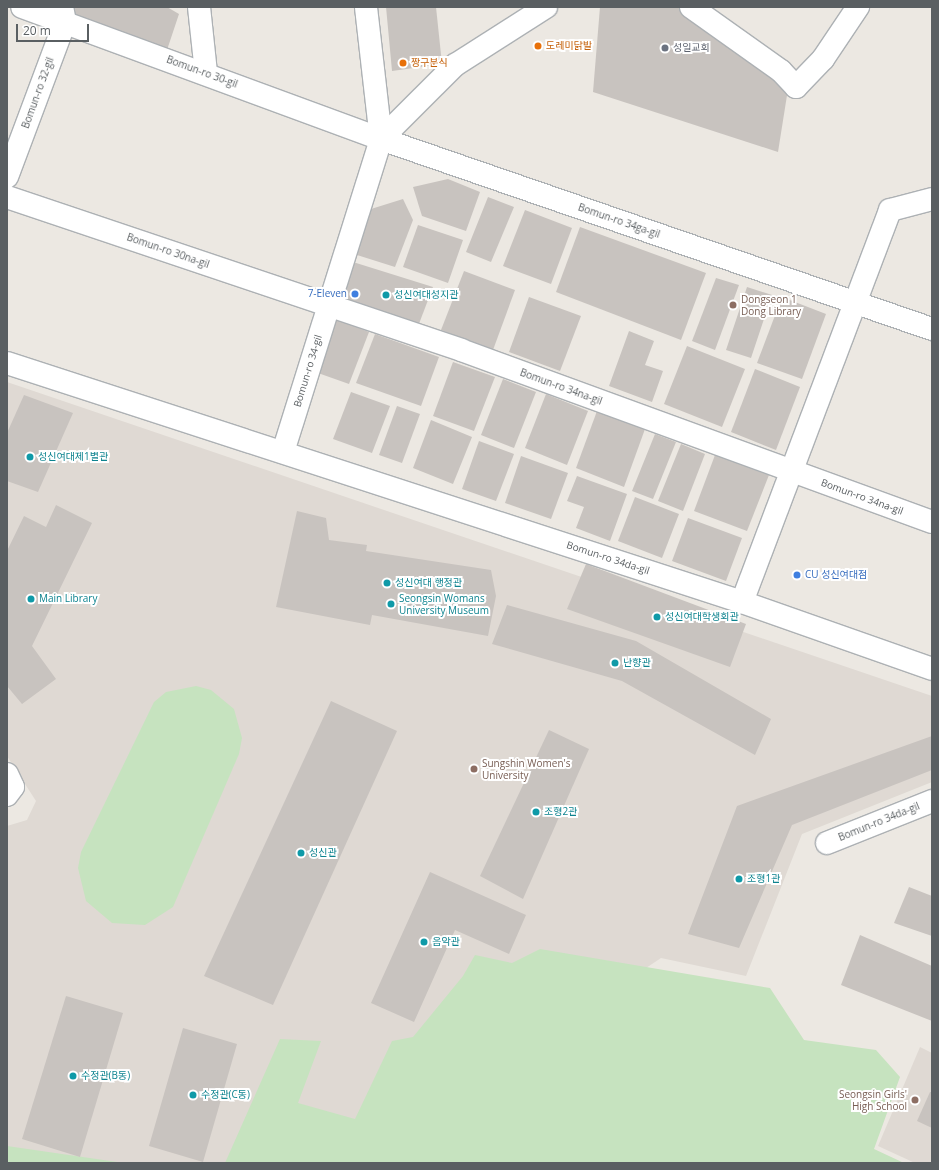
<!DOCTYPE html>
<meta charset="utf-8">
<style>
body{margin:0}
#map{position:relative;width:939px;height:1170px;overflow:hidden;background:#ece8e2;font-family:"Open Sans","Noto Sans KR",sans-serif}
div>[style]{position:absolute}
.education>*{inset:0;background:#dfd9d3}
.green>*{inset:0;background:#c6e3bf}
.building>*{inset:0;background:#c8c3bf}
.roads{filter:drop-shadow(1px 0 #adb1b4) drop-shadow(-1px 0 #adb1b4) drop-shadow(0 1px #adb1b4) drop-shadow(0 -1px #adb1b4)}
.minor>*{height:22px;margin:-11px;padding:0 11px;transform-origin:11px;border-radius:11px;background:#fff}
.dots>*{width:11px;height:11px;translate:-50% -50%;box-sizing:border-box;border:2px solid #fff;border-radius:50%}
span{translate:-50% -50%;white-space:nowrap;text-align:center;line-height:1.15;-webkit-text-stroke:4px #fff;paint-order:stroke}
.food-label{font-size:10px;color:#c56008}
.left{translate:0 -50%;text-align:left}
.worship-label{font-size:10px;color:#5b616d}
.street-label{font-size:10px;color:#5a5f62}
.shop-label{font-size:10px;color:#366cbe}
.right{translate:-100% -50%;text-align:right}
.culture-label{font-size:10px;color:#0d838f}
.education-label{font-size:10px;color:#785e54}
.frame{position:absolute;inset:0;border:8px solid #5a5f62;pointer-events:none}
.scale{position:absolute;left:16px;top:24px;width:73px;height:18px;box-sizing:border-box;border:2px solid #5a5f62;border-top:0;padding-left:5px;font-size:12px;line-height:14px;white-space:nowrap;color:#5a5f62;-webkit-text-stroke:3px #fff;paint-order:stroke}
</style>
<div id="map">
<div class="education">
<div style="clip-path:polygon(7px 382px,932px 696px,932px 782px,802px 834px,746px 976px,661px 958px,354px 1163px,7px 1163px,7px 826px,27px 820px,36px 801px,7px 756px)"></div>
<div style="clip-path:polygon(920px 1047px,932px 1053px,932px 1163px,915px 1163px,878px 1146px)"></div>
</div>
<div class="green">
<div style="clip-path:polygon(196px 686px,211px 690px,234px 709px,242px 738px,239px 754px,173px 907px,145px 925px,112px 923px,86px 901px,78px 868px,81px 852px,154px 702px,166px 692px)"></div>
<div style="clip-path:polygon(540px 949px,770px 988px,804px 1040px,876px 1050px,900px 1077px,874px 1149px,904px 1163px,225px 1163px,280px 1039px,321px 1041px,298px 1103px,355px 1119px,392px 1041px,413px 1037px,463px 976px,475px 955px,512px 963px)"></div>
<div style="clip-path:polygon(7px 1146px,124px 1163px,7px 1163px)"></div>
</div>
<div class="building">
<div style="clip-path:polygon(72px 7px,167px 7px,179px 14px,167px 50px,73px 14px)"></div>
<div style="clip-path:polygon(386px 7px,436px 7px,442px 64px,392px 71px)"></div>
<div style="clip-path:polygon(600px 7px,679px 7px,788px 89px,778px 152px,593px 92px)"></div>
<div style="clip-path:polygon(448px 179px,480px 192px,466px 231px,422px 216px,413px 187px)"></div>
<div style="clip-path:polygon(488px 197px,514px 207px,491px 262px,466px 252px)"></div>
<div style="clip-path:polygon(403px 199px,413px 220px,395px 267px,357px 255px,371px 209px)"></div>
<div style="clip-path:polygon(525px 210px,572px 228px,551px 284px,503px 266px)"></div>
<div style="clip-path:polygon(418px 225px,463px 240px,448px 283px,403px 267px)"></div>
<div style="clip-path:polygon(580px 227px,706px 273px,681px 340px,556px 292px)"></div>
<div style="clip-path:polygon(353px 262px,433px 287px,417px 329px,339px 303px)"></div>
<div style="clip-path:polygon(464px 271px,515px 290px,493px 350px,441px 330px)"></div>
<div style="clip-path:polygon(716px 278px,739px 285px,715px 350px,692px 341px)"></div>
<div style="clip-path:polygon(747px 287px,772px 295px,751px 358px,726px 350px)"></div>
<div style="clip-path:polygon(529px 297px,581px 316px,560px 371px,509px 352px)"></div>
<div style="clip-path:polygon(782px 297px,826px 314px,802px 379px,757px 363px)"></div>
<div style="clip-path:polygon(336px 319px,369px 332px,349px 384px,318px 373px)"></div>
<div style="clip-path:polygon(629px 331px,654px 341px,645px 365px,663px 371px,652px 402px,609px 386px)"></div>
<div style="clip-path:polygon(375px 334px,439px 357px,421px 406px,356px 383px)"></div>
<div style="clip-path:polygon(687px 346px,745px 369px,722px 427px,664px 404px)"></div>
<div style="clip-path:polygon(453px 362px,495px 377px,474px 431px,433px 416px)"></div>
<div style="clip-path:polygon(755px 369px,800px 387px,776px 450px,731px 432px)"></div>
<div style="clip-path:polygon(503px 379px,536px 392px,514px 448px,481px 435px)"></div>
<div style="clip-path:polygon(351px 392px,390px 406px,372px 453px,333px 439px)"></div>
<div style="clip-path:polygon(546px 394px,588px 411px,567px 465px,525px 448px)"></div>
<div style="clip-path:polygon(24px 395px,73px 413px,38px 492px,7px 481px,7px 433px)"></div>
<div style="clip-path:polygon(397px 406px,420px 414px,402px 463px,379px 455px)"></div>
<div style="clip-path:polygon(597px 411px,645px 429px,624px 487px,576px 468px)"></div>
<div style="clip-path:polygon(431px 420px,472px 437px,453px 484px,413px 468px)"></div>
<div style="clip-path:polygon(655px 434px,676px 442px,653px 499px,632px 491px)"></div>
<div style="clip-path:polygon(479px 441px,514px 454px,496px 501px,462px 489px)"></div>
<div style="clip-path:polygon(681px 444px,705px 454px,683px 511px,658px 501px)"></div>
<div style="clip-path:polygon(715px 455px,769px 475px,747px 531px,694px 511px)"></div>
<div style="clip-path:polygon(521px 456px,568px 473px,551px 519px,505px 503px)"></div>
<div style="clip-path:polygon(577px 476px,627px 494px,610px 541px,576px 528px,584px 507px,567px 501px)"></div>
<div style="clip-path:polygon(635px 497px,679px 514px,662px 558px,618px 541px)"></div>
<div style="clip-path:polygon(56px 505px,92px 523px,32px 646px,56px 679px,22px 704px,7px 686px,7px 551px,24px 516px,46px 527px)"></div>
<div style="clip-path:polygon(297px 511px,326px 518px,329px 540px,367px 545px,366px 551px,491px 570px,496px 596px,488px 636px,372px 615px,370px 625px,276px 607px)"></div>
<div style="clip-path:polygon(688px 518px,742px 538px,726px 581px,672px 561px)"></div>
<div style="clip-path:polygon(586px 564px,746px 624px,730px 667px,567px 609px)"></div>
<div style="clip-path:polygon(507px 605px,636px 641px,771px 719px,755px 755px,622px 681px,492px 644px)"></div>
<div style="clip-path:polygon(331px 701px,397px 731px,273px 1005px,204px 976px)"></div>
<div style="clip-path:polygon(549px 730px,589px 749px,523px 899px,480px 876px)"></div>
<div style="clip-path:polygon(932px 736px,932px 770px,792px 825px,739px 948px,688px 934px,737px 806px)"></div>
<div style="clip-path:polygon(430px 872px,526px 915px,509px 954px,455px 930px,414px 1022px,371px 1003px)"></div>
<div style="clip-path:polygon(909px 887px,932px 896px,932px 936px,894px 923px)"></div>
<div style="clip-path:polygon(860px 935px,932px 966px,932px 1021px,841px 985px)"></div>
<div style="clip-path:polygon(66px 996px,123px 1013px,80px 1157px,22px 1139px)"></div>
<div style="clip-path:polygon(183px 1028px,237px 1044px,203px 1162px,149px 1146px)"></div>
<div style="clip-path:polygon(930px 1092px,932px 1092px,932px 1128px,917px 1121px)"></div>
</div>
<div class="roads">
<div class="minor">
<div style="left:22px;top:7px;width:382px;rotate:20.2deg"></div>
<div style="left:381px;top:139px;width:583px;rotate:19.03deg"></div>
<div style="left:199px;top:7px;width:66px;rotate:83.9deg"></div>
<div style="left:691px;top:7px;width:110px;rotate:35.4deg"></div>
<div style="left:781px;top:71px;width:22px;rotate:47deg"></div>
<div style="left:796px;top:87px;width:39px;rotate:-46deg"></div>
<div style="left:823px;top:59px;width:63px;rotate:-56.1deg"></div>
<div style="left:381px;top:139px;width:105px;rotate:-45deg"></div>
<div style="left:455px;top:65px;width:108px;rotate:-32.5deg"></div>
<div style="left:7px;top:177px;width:165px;rotate:-69.5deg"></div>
<div style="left:65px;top:22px;width:15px;rotate:-101deg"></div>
<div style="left:7px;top:197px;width:479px;rotate:18.6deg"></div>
<div style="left:461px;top:350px;width:501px;rotate:20.06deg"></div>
<div style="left:7px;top:363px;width:773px;rotate:18.01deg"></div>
<div style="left:742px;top:602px;width:201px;rotate:19.4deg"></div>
<div style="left:283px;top:452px;width:328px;rotate:-72.6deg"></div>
<div style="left:381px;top:139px;width:133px;rotate:-96.5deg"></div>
<div style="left:742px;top:602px;width:419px;rotate:-69.3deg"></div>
<div style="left:890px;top:210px;width:43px;rotate:-14.7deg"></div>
<div style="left:7px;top:774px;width:14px;rotate:65deg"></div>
<div style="left:13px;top:787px;width:10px;rotate:127deg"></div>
<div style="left:827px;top:843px;width:113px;rotate:-21.8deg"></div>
</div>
</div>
<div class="dots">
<div style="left:538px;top:46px;background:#e8710a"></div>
<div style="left:665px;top:48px;background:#6b7280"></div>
<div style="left:403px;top:63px;background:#e8710a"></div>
<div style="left:355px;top:294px;background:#3f7fe0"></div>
<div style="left:386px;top:295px;background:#0f9aa8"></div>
<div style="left:733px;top:305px;background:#8d6e63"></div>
<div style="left:30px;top:457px;background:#0f9aa8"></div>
<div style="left:797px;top:575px;background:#3f7fe0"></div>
<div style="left:387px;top:583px;background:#0f9aa8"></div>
<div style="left:31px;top:599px;background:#0f9aa8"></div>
<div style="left:391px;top:604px;background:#0f9aa8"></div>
<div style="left:657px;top:617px;background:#0f9aa8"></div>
<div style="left:615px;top:663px;background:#0f9aa8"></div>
<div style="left:474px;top:769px;background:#8d6e63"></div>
<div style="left:536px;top:812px;background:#0f9aa8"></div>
<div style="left:301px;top:853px;background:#0f9aa8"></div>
<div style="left:739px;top:879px;background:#0f9aa8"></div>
<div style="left:424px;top:942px;background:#0f9aa8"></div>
<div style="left:73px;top:1076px;background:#0f9aa8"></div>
<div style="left:193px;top:1095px;background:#0f9aa8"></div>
<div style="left:915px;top:1100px;background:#8d6e63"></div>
</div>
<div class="food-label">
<span class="left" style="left:546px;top:46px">도레미닭발</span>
<span class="left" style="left:411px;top:63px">짱구분식</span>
</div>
<div class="worship-label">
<span class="left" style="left:673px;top:48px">성일교회</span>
</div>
<div class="street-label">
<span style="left:202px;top:72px;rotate:20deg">Bomun-ro 30-gil</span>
<span style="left:38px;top:93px;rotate:-70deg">Bomun-ro 32-gil</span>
<span style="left:619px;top:221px;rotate:19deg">Bomun-ro 34ga-gil</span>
<span style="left:168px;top:251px;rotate:19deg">Bomun-ro 30na-gil</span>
<span style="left:308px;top:371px;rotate:-73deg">Bomun-ro 34-gil</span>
<span style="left:561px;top:387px;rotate:20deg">Bomun-ro 34na-gil</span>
<span style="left:862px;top:497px;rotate:20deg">Bomun-ro 34na-gil</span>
<span style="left:608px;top:558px;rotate:18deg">Bomun-ro 34da-gil</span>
<span style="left:879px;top:822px;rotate:-22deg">Bomun-ro 34da-gil</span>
</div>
<div class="shop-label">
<span class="right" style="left:347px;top:294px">7-Eleven</span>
<span class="left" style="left:805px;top:575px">CU 성신여대점</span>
</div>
<div class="culture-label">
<span class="left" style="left:394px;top:295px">성신여대성지관</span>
<span class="left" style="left:38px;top:457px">성신여대제1별관</span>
<span class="left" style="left:395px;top:583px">성신여대 행정관</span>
<span class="left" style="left:399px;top:604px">Seongsin Womans<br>University Museum</span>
<span class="left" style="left:39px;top:599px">Main Library</span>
<span class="left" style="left:665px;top:617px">성신여대학생회관</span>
<span class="left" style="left:623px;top:663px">난향관</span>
<span class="left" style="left:544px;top:812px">조형2관</span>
<span class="left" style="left:309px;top:853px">성신관</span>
<span class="left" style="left:747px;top:879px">조형1관</span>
<span class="left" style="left:432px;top:942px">음악관</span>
<span class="left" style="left:81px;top:1076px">수정관(B동)</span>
<span class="left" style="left:201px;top:1095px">수정관(C동)</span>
</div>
<div class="education-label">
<span class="left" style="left:741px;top:305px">Dongseon 1<br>Dong Library</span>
<span class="left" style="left:482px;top:769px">Sungshin Women's<br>University</span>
<span class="right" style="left:907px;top:1100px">Seongsin Girls'<br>High School</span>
</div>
<div class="frame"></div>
<div class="scale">20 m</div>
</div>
